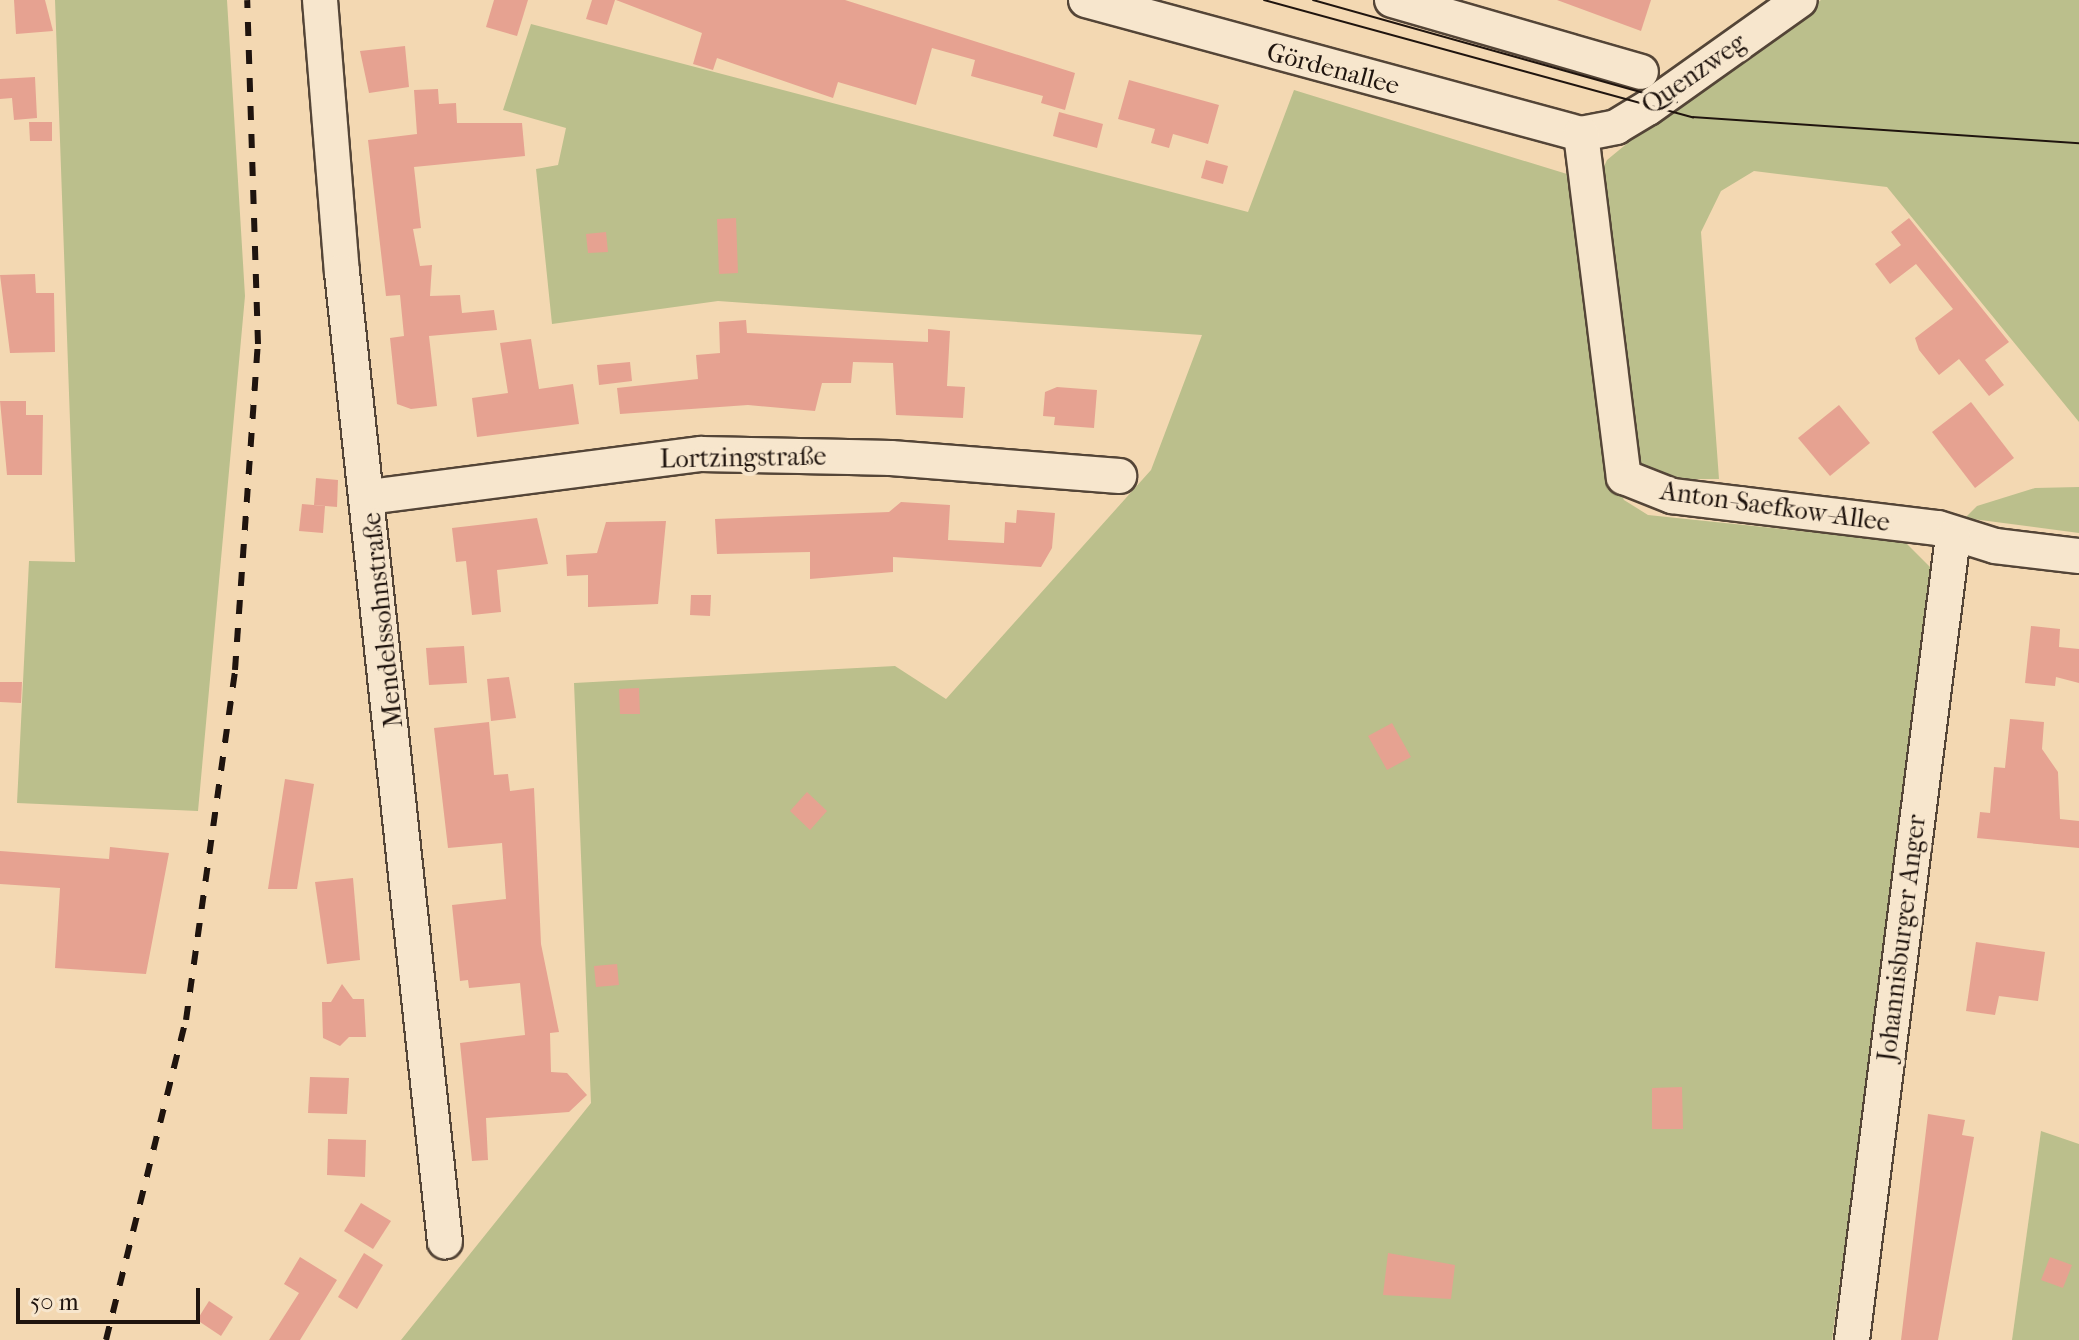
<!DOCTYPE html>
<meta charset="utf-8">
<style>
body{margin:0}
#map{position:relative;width:2079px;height:1340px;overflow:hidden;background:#f3d8b2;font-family:"IM FELL French Canon",serif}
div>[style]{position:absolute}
.green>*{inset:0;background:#bbbf8c}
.building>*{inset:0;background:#e6a291}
.roads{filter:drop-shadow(2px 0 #544537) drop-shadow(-2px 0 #544537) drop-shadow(0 2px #544537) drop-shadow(0 -2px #544537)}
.minor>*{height:34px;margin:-17px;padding:0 17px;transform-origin:17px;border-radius:17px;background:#f7e6cd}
.tram>*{height:2px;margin:-1px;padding:0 1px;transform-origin:1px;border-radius:1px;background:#1f140e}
.rail>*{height:6px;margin-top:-3px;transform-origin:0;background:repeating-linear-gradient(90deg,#1f140e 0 14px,transparent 0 28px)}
span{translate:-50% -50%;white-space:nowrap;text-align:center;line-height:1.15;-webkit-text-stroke:8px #f7e6cd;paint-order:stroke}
.street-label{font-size:26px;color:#1f140e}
.scale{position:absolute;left:16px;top:1288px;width:184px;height:36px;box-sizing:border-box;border:4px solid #1f140e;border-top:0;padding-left:10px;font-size:24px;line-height:28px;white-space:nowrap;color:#1f140e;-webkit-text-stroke:6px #f7e6cd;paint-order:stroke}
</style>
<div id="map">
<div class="green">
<div style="clip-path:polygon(55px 0,227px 0,245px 296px,198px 811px,17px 803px,29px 561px,75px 562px)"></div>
<div style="clip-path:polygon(1821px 0,2079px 0,2079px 422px,1887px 187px,1754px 171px,1721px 191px,1701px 232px,1719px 479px,1662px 479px,1634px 459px,1600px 175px,1607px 160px,1687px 94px)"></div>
<div style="clip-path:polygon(531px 24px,1248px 212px,1294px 90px,1567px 174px,1604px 457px,1624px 500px,1648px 515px,1905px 542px,1936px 573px,1832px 1340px,401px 1340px,591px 1103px,574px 683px,895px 666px,946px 699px,1151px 470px,1202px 335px,718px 301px,552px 324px,536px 169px,558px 165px,566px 128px,503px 110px)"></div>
<div style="clip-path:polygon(2079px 487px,2079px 533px,1965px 518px,1977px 506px,2035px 488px)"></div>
<div style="clip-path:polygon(2041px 1131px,2079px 1144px,2079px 1340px,2012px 1340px)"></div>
</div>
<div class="building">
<div style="clip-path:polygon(14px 0,45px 0,53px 31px,16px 34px)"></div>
<div style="clip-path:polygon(494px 0,528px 0,517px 36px,486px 27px)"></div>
<div style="clip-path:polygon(592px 0,615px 0,607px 25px,586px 19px)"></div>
<div style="clip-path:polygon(616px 0,845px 0,1075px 73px,1065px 110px,1041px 103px,1043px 96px,971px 76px,975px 60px,932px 48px,916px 105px,838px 82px,833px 98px,717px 58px,713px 70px,693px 64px,702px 33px)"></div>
<div style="clip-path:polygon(1557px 0,1651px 0,1641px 31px)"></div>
<div style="clip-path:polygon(405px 46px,409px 87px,369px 93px,360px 51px)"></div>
<div style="clip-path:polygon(35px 77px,37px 118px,14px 120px,12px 98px,0 99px,0 79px)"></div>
<div style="clip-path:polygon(1129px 80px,1219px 105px,1208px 144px,1173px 134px,1169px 148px,1151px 143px,1155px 129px,1118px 119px)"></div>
<div style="clip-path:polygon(438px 89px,439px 104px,456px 103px,457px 123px,522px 123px,525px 156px,414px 167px,421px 228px,413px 229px,420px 266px,432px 265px,430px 296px,460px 295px,462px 313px,494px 310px,497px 330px,429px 336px,437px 406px,411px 409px,397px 404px,390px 338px,404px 336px,400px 295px,386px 296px,368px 140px,417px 134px,414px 90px)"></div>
<div style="clip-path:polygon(1059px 112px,1103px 124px,1097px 148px,1053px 136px)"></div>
<div style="clip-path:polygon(29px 122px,52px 122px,52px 141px,30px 141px)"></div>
<div style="clip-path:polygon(1206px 160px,1228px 166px,1223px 184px,1201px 178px)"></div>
<div style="clip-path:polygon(736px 218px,738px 273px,719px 274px,717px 219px)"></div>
<div style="clip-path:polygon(1909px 218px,2009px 342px,1985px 360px,2004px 385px,1989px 396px,1959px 359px,1939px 375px,1919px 350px,1915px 338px,1953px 309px,1916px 264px,1890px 284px,1875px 264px,1901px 245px,1891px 232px)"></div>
<div style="clip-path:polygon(606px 232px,608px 252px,588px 253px,586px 234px)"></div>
<div style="clip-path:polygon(35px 274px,36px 293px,54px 293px,55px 352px,10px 353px,0 275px)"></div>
<div style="clip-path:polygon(746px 320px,747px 333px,928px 342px,928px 329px,950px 331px,947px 386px,965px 387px,963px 418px,896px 415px,893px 363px,853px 362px,851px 383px,822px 383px,815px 411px,748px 405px,620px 414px,617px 388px,698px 379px,696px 355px,720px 353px,719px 322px)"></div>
<div style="clip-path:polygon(531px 339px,539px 389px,573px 384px,579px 424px,477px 437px,472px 398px,508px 393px,500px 343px)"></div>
<div style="clip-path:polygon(630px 362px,632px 381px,599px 385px,597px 365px)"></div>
<div style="clip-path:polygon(1057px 387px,1097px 390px,1094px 428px,1054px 425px,1055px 417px,1043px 416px,1045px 392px)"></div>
<div style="clip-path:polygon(0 401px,26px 401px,26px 415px,43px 415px,42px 475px,7px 475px)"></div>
<div style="clip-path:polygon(1971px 402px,2014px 458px,1975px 488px,1932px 432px)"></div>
<div style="clip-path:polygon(1839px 405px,1870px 443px,1830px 476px,1798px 438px)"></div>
<div style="clip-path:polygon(316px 478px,338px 480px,337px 507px,314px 505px)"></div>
<div style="clip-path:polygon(901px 502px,950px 505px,948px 540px,1004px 543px,1005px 522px,1016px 523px,1017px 510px,1055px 513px,1052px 548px,1041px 567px,893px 557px,893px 572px,810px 579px,810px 552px,717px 554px,715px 519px,889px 512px)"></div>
<div style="clip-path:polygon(302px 504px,325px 506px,323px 533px,299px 531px)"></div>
<div style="clip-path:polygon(537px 518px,548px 564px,497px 570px,501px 612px,472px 615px,466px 561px,456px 562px,452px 528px)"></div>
<div style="clip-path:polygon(666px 521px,658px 604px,588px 607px,588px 575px,567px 576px,566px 555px,597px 553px,606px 522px)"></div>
<div style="clip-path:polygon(691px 595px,711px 595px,710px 616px,690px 615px)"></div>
<div style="clip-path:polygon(2031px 626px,2060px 629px,2059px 647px,2079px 649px,2079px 683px,2056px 677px,2055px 686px,2025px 683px)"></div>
<div style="clip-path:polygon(464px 646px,467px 683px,429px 685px,426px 648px)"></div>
<div style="clip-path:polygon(509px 677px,516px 718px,491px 721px,487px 679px)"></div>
<div style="clip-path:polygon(0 682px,22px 682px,21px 703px,0 702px)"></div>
<div style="clip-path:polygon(639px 688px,640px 714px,620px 714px,619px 689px)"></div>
<div style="clip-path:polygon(2010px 719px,2044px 722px,2042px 749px,2058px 772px,2060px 819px,2079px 821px,2079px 848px,1977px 838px,1980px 812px,1990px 813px,1994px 767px,2005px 768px)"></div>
<div style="clip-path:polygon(489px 722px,494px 775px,508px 774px,510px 791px,534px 788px,541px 944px,559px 1032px,550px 1033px,551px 1072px,567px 1073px,587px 1095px,569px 1112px,486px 1118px,488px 1160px,472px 1161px,460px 1043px,525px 1035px,520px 983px,469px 988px,468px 980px,460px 981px,452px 905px,506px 899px,502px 843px,448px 848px,434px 728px)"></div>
<div style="clip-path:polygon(1392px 723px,1411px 757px,1387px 770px,1368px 736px)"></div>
<div style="clip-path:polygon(285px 779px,314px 784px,297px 889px,268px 889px)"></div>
<div style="clip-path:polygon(807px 792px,827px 811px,810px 830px,790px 811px)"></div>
<div style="clip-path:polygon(110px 847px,169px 853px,146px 974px,55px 968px,60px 888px,0 884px,0 851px,109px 859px)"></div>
<div style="clip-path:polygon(353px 878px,360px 960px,327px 964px,315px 882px)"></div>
<div style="clip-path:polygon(1976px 942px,2045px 952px,2038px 1001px,1999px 996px,1995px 1015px,1966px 1011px)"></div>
<div style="clip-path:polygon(617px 964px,619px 985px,596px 987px,594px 966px)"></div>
<div style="clip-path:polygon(342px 984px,353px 999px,364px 999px,366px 1037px,349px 1037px,340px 1046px,323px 1038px,322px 1002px,331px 1002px)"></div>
<div style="clip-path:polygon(310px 1077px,349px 1078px,347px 1114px,308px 1113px)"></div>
<div style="clip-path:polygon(1682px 1087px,1683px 1129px,1652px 1129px,1652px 1088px)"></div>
<div style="clip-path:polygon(1928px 1114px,1965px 1120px,1962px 1135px,1974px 1137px,1938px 1340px,1901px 1340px)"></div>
<div style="clip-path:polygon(328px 1139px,366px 1140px,365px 1177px,327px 1175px)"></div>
<div style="clip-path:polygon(361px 1203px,391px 1221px,373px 1249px,344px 1231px)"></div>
<div style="clip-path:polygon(364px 1253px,383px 1265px,357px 1309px,338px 1297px)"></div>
<div style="clip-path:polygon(1388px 1253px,1455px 1265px,1451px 1299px,1383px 1295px)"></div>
<div style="clip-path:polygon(300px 1257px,337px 1280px,300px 1340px,269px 1340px,299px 1293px,284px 1284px)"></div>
<div style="clip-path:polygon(2050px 1257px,2072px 1265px,2063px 1288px,2041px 1280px)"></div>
<div style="clip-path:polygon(209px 1301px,233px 1317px,221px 1336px,197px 1320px)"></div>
</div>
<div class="roads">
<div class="minor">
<div style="left:320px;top:0;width:273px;rotate:85.4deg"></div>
<div style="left:342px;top:272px;width:975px;rotate:83.94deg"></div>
<div style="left:1086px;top:0;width:513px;rotate:15.15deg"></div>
<div style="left:1581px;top:134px;width:36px;rotate:-11deg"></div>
<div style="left:1616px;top:127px;width:37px;rotate:-31deg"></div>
<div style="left:1648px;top:108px;width:186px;rotate:-35.4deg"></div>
<div style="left:1392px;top:0;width:259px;rotate:16.1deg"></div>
<div style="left:1581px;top:134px;width:346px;rotate:82.9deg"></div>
<div style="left:1624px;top:477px;width:52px;rotate:21.6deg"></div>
<div style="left:1672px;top:496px;width:268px;rotate:6.9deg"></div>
<div style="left:1938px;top:528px;width:60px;rotate:17.5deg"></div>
<div style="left:1995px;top:546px;width:85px;rotate:6.8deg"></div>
<div style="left:369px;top:497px;width:335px;rotate:-7.4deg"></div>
<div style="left:701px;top:454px;width:190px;rotate:1.2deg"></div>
<div style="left:891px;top:458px;width:229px;rotate:4.5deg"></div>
<div style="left:1852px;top:1340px;width:810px;rotate:-82.84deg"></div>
</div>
</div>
<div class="tram">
<div style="left:1264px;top:0;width:445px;rotate:15.3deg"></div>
<div style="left:1693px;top:117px;width:387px;rotate:3.9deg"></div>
<div style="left:1313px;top:0;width:378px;rotate:15.7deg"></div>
</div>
<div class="rail">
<div style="left:106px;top:1340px;width:330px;rotate:-76deg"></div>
<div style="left:186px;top:1020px;width:353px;rotate:-82deg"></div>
<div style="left:235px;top:670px;width:327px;rotate:-86deg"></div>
<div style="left:258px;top:344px;width:344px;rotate:-91.8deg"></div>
</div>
<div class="street-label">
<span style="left:1333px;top:69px;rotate:15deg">Gördenallee</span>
<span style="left:1694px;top:74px;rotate:-35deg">Quenzweg</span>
<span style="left:743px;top:458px;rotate:-1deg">Lortzingstraße</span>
<span style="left:1775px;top:507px;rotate:8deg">Anton-Saefkow-Allee</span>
<span style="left:383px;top:620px;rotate:-96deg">Mendelssohnstraße</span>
<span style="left:1902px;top:938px;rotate:-83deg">Johannisburger Anger</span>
</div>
<div class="scale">50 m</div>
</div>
